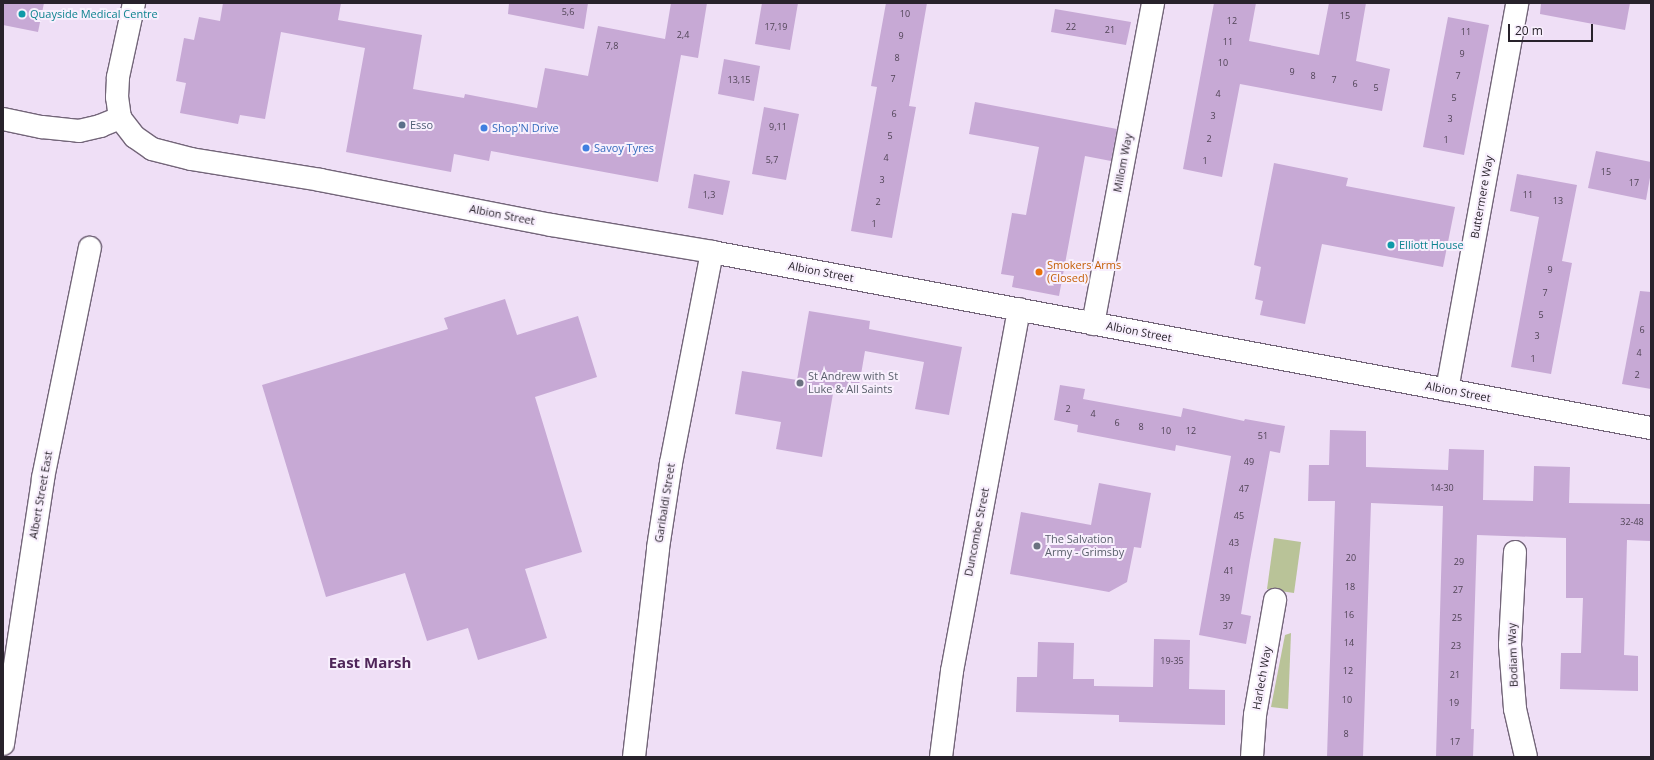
<!DOCTYPE html>
<style>
body{margin:0}
#map{position:relative;width:1654px;height:760px;overflow:hidden;background:#efdff6;font-family:"Open Sans",sans-serif}
div>[style]{position:absolute}
.green>*{inset:0;background:#b9c398}
.building>*{inset:0;background:#c7a9d5}
.roads{filter:drop-shadow(1px 0 #736579) drop-shadow(-1px 0 #736579) drop-shadow(0 1px #736579) drop-shadow(0 -1px #736579)}
.minor>*{height:22px;margin:-11px;padding:0 11px;transform-origin:11px;border-radius:11px;background:#fff}
.dots>*{width:11px;height:11px;translate:-50% -50%;box-sizing:border-box;border:2px solid #f8effd;border-radius:50%}
span{translate:-50% -50%;white-space:nowrap;text-align:center;line-height:1.15;-webkit-text-stroke:4px #f8effd;paint-order:stroke}
.number-label{font-size:9px;color:#504456}
.number-label span{-webkit-text-stroke-width:0}
.culture-label{font-size:11px;color:#0d838f}
.left{translate:0 -50%;text-align:left}
.service-label{font-size:11px;color:#4e5e75}
.shop-label{font-size:11px;color:#366cbe}
.street-label{font-size:11px;color:#28222b}
.food-label{font-size:11px;color:#c56008}
.worship-label{font-size:11px;color:#5b616d}
.district-label{font-size:15px;color:#50265a;font-weight:700}
.frame{position:absolute;inset:0;border:4px solid #28222b;pointer-events:none}
.scale{position:absolute;left:1508px;top:24px;width:85px;height:18px;box-sizing:border-box;border:2px solid #28222b;border-top:0;padding-left:5px;font-size:12px;line-height:14px;white-space:nowrap;color:#28222b;-webkit-text-stroke:3px #f8effd;paint-order:stroke}
</style>
<div id="map">
<div class="green">
<div style="clip-path:polygon(1274px 538px,1301px 542px,1294px 593px,1267px 589px)"></div>
<div style="clip-path:polygon(1291px 633px,1288px 709px,1271px 707px,1285px 635px)"></div>
</div>
<div class="building">
<div style="clip-path:polygon(3px 3px,44px 3px,38px 32px,3px 25px)"></div>
<div style="clip-path:polygon(223px 3px,341px 3px,338px 20px,422px 35px,413px 89px,464px 98px,465px 94px,537px 108px,545px 68px,588px 76px,598px 26px,665px 39px,671px 3px,707px 3px,698px 58px,681px 55px,658px 182px,491px 151px,489px 161px,454px 154px,451px 172px,346px 152px,365px 48px,281px 32px,265px 119px,240px 115px,238px 124px,180px 113px,186px 83px,176px 81px,184px 38px,194px 40px,199px 17px,220px 21px)"></div>
<div style="clip-path:polygon(509px 3px,588px 3px,584px 29px,508px 14px)"></div>
<div style="clip-path:polygon(762px 3px,798px 3px,790px 50px,755px 44px)"></div>
<div style="clip-path:polygon(886px 3px,927px 3px,909px 106px,916px 107px,892px 238px,851px 231px,877px 87px,871px 86px)"></div>
<div style="clip-path:polygon(1214px 3px,1256px 3px,1249px 41px,1319px 55px,1329px 3px,1366px 3px,1356px 61px,1390px 69px,1382px 111px,1240px 84px,1222px 177px,1183px 169px)"></div>
<div style="clip-path:polygon(1541px 3px,1630px 3px,1625px 30px,1540px 14px)"></div>
<div style="clip-path:polygon(1055px 9px,1131px 22px,1126px 45px,1051px 32px)"></div>
<div style="clip-path:polygon(1448px 17px,1489px 25px,1464px 155px,1423px 147px)"></div>
<div style="clip-path:polygon(724px 59px,760px 66px,754px 101px,718px 94px)"></div>
<div style="clip-path:polygon(975px 102px,1117px 129px,1111px 161px,1085px 156px,1059px 296px,1012px 287px,1014px 276px,1001px 274px,1012px 213px,1026px 215px,1039px 147px,969px 134px)"></div>
<div style="clip-path:polygon(764px 107px,799px 114px,786px 180px,752px 174px)"></div>
<div style="clip-path:polygon(1596px 151px,1651px 162px,1651px 172px,1646px 200px,1588px 188px)"></div>
<div style="clip-path:polygon(1274px 163px,1348px 178px,1346px 186px,1455px 207px,1443px 267px,1322px 244px,1305px 324px,1260px 315px,1263px 301px,1255px 299px,1261px 267px,1254px 265px)"></div>
<div style="clip-path:polygon(694px 174px,730px 181px,723px 215px,688px 208px)"></div>
<div style="clip-path:polygon(1517px 174px,1577px 185px,1562px 261px,1572px 263px,1551px 374px,1511px 367px,1539px 217px,1510px 211px)"></div>
<div style="clip-path:polygon(1640px 291px,1651px 292px,1651px 389px,1622px 384px)"></div>
<div style="clip-path:polygon(505px 299px,517px 335px,578px 316px,597px 377px,535px 397px,582px 552px,525px 569px,547px 638px,478px 660px,468px 628px,427px 641px,405px 573px,326px 597px,262px 385px,448px 329px,444px 318px)"></div>
<div style="clip-path:polygon(809px 311px,870px 321px,869px 329px,962px 347px,949px 415px,915px 409px,924px 362px,865px 351px,858px 392px,834px 388px,822px 457px,776px 449px,781px 422px,735px 414px,742px 371px,797px 380px)"></div>
<div style="clip-path:polygon(1060px 385px,1085px 389px,1083px 399px,1181px 417px,1183px 408px,1244px 421px,1245px 419px,1285px 426px,1280px 453px,1270px 451px,1250px 560px,1241px 614px,1251px 616px,1246px 644px,1199px 635px,1231px 456px,1176px 445px,1175px 451px,1077px 432px,1078px 425px,1054px 420px)"></div>
<div style="clip-path:polygon(1330px 430px,1366px 431px,1366px 467px,1448px 470px,1449px 449px,1484px 450px,1483px 500px,1533px 501px,1534px 466px,1570px 467px,1569px 503px,1651px 504px,1651px 541px,1627px 540px,1624px 655px,1638px 656px,1638px 691px,1560px 689px,1561px 653px,1581px 653px,1583px 598px,1566px 598px,1566px 538px,1477px 535px,1471px 729px,1474px 729px,1473px 757px,1436px 757px,1443px 506px,1371px 503px,1363px 757px,1327px 757px,1335px 501px,1308px 501px,1309px 465px,1329px 465px)"></div>
<div style="clip-path:polygon(1099px 483px,1151px 493px,1141px 548px,1134px 547px,1127px 582px,1109px 592px,1010px 574px,1021px 512px,1091px 525px)"></div>
<div style="clip-path:polygon(1154px 639px,1190px 640px,1189px 689px,1225px 690px,1225px 725px,1119px 722px,1119px 715px,1016px 712px,1017px 677px,1037px 677px,1038px 642px,1074px 643px,1073px 679px,1094px 679px,1094px 686px,1153px 687px)"></div>
</div>
<div class="roads">
<div class="minor">
<div style="left:120px;top:118px;width:24px;rotate:52deg"></div>
<div style="left:135px;top:137px;width:21px;rotate:35deg"></div>
<div style="left:152px;top:149px;width:40px;rotate:14.4deg"></div>
<div style="left:191px;top:159px;width:131px;rotate:9.2deg"></div>
<div style="left:320px;top:180px;width:235px;rotate:11deg"></div>
<div style="left:551px;top:225px;width:163px;rotate:9.5deg"></div>
<div style="left:712px;top:252px;width:955px;rotate:10.62deg"></div>
<div style="left:120px;top:118px;width:21px;rotate:-98deg"></div>
<div style="left:117px;top:97px;width:20px;rotate:-87deg"></div>
<div style="left:118px;top:77px;width:76px;rotate:-77.8deg"></div>
<div style="left:3px;top:119px;width:40px;rotate:12deg"></div>
<div style="left:42px;top:127px;width:37px;rotate:6deg"></div>
<div style="left:79px;top:131px;width:22px;rotate:-13deg"></div>
<div style="left:100px;top:126px;width:22px;rotate:-22deg"></div>
<div style="left:1093px;top:324px;width:327px;rotate:-79.4deg"></div>
<div style="left:1447px;top:390px;width:393px;rotate:-79.7deg"></div>
<div style="left:1515px;top:552px;width:93px;rotate:93.1deg"></div>
<div style="left:1510px;top:645px;width:64px;rotate:85.5deg"></div>
<div style="left:1515px;top:709px;width:49px;rotate:77.1deg"></div>
<div style="left:3px;top:744px;width:269px;rotate:-81.4deg"></div>
<div style="left:43px;top:478px;width:235px;rotate:-78.5deg"></div>
<div style="left:634px;top:757px;width:210px;rotate:-83.4deg"></div>
<div style="left:658px;top:548px;width:86px;rotate:-81.3deg"></div>
<div style="left:671px;top:463px;width:215px;rotate:-79deg"></div>
<div style="left:941px;top:757px;width:87px;rotate:-82.7deg"></div>
<div style="left:952px;top:671px;width:368px;rotate:-79.5deg"></div>
<div style="left:1252px;top:757px;width:42px;rotate:-85.9deg"></div>
<div style="left:1255px;top:715px;width:117px;rotate:-80.1deg"></div>
</div>
</div>
<div class="dots">
<div style="left:22px;top:14px;background:#0f9aa8"></div>
<div style="left:402px;top:125px;background:#5c6f8a"></div>
<div style="left:484px;top:128px;background:#3f7fe0"></div>
<div style="left:586px;top:148px;background:#3f7fe0"></div>
<div style="left:1391px;top:245px;background:#0f9aa8"></div>
<div style="left:1039px;top:272px;background:#e8710a"></div>
<div style="left:800px;top:383px;background:#6b7280"></div>
<div style="left:1037px;top:546px;background:#6b7280"></div>
</div>
<div class="number-label">
<span style="left:568px;top:12px">5,6</span>
<span style="left:905px;top:14px">10</span>
<span style="left:1345px;top:16px">15</span>
<span style="left:1232px;top:21px">12</span>
<span style="left:776px;top:27px">17,19</span>
<span style="left:1071px;top:27px">22</span>
<span style="left:1110px;top:30px">21</span>
<span style="left:1466px;top:32px">11</span>
<span style="left:683px;top:35px">2,4</span>
<span style="left:901px;top:36px">9</span>
<span style="left:1228px;top:42px">11</span>
<span style="left:612px;top:46px">7,8</span>
<span style="left:1462px;top:54px">9</span>
<span style="left:897px;top:58px">8</span>
<span style="left:1223px;top:63px">10</span>
<span style="left:1292px;top:72px">9</span>
<span style="left:1313px;top:76px">8</span>
<span style="left:1458px;top:76px">7</span>
<span style="left:893px;top:79px">7</span>
<span style="left:739px;top:80px">13,15</span>
<span style="left:1334px;top:80px">7</span>
<span style="left:1355px;top:84px">6</span>
<span style="left:1376px;top:88px">5</span>
<span style="left:1218px;top:94px">4</span>
<span style="left:1454px;top:98px">5</span>
<span style="left:894px;top:114px">6</span>
<span style="left:1213px;top:116px">3</span>
<span style="left:1450px;top:119px">3</span>
<span style="left:778px;top:127px">9,11</span>
<span style="left:890px;top:136px">5</span>
<span style="left:1209px;top:139px">2</span>
<span style="left:1446px;top:140px">1</span>
<span style="left:886px;top:158px">4</span>
<span style="left:772px;top:160px">5,7</span>
<span style="left:1205px;top:161px">1</span>
<span style="left:1606px;top:172px">15</span>
<span style="left:882px;top:180px">3</span>
<span style="left:1634px;top:183px">17</span>
<span style="left:709px;top:195px">1,3</span>
<span style="left:1528px;top:195px">11</span>
<span style="left:1558px;top:201px">13</span>
<span style="left:878px;top:202px">2</span>
<span style="left:874px;top:224px">1</span>
<span style="left:1550px;top:270px">9</span>
<span style="left:1545px;top:293px">7</span>
<span style="left:1541px;top:315px">5</span>
<span style="left:1642px;top:330px">6</span>
<span style="left:1537px;top:336px">3</span>
<span style="left:1639px;top:353px">4</span>
<span style="left:1533px;top:359px">1</span>
<span style="left:1637px;top:375px">2</span>
<span style="left:1068px;top:409px">2</span>
<span style="left:1093px;top:414px">4</span>
<span style="left:1117px;top:423px">6</span>
<span style="left:1141px;top:427px">8</span>
<span style="left:1166px;top:431px">10</span>
<span style="left:1191px;top:431px">12</span>
<span style="left:1263px;top:436px">51</span>
<span style="left:1249px;top:462px">49</span>
<span style="left:1442px;top:488px">14-30</span>
<span style="left:1244px;top:489px">47</span>
<span style="left:1239px;top:516px">45</span>
<span style="left:1632px;top:522px">32-48</span>
<span style="left:1234px;top:543px">43</span>
<span style="left:1351px;top:558px">20</span>
<span style="left:1459px;top:562px">29</span>
<span style="left:1229px;top:571px">41</span>
<span style="left:1350px;top:587px">18</span>
<span style="left:1458px;top:590px">27</span>
<span style="left:1225px;top:598px">39</span>
<span style="left:1349px;top:615px">16</span>
<span style="left:1457px;top:618px">25</span>
<span style="left:1228px;top:626px">37</span>
<span style="left:1349px;top:643px">14</span>
<span style="left:1456px;top:646px">23</span>
<span style="left:1172px;top:661px">19-35</span>
<span style="left:1348px;top:671px">12</span>
<span style="left:1455px;top:675px">21</span>
<span style="left:1347px;top:700px">10</span>
<span style="left:1454px;top:703px">19</span>
<span style="left:1346px;top:734px">8</span>
<span style="left:1455px;top:742px">17</span>
</div>
<div class="culture-label">
<span class="left" style="left:30px;top:14px">Quayside Medical Centre</span>
<span class="left" style="left:1399px;top:245px">Elliott House</span>
</div>
<div class="service-label">
<span class="left" style="left:410px;top:125px">Esso</span>
</div>
<div class="shop-label">
<span class="left" style="left:492px;top:128px">Shop'N Drive</span>
<span class="left" style="left:594px;top:148px">Savoy Tyres</span>
</div>
<div class="street-label">
<span style="left:1123px;top:163px;rotate:-79deg">Millom Way</span>
<span style="left:1482px;top:197px;rotate:-80deg">Buttermere Way</span>
<span style="left:502px;top:215px;rotate:11deg">Albion Street</span>
<span style="left:821px;top:272px;rotate:11deg">Albion Street</span>
<span style="left:1139px;top:332px;rotate:11deg">Albion Street</span>
<span style="left:1458px;top:392px;rotate:11deg">Albion Street</span>
<span style="left:41px;top:495px;rotate:-80deg">Albert Street East</span>
<span style="left:665px;top:503px;rotate:-81deg">Garibaldi Street</span>
<span style="left:977px;top:532px;rotate:-79deg">Duncombe Street</span>
<span style="left:1513px;top:655px;rotate:-92deg">Bodiam Way</span>
<span style="left:1262px;top:678px;rotate:-80deg">Harlech Way</span>
</div>
<div class="food-label">
<span class="left" style="left:1047px;top:272px">Smokers Arms<br>(Closed)</span>
</div>
<div class="worship-label">
<span class="left" style="left:808px;top:383px">St Andrew with St<br>Luke &amp; All Saints</span>
<span class="left" style="left:1045px;top:546px">The Salvation<br>Army - Grimsby</span>
</div>
<div class="district-label">
<span style="left:370px;top:663px">East Marsh</span>
</div>
<div class="frame"></div>
<div class="scale">20 m</div>
</div>
